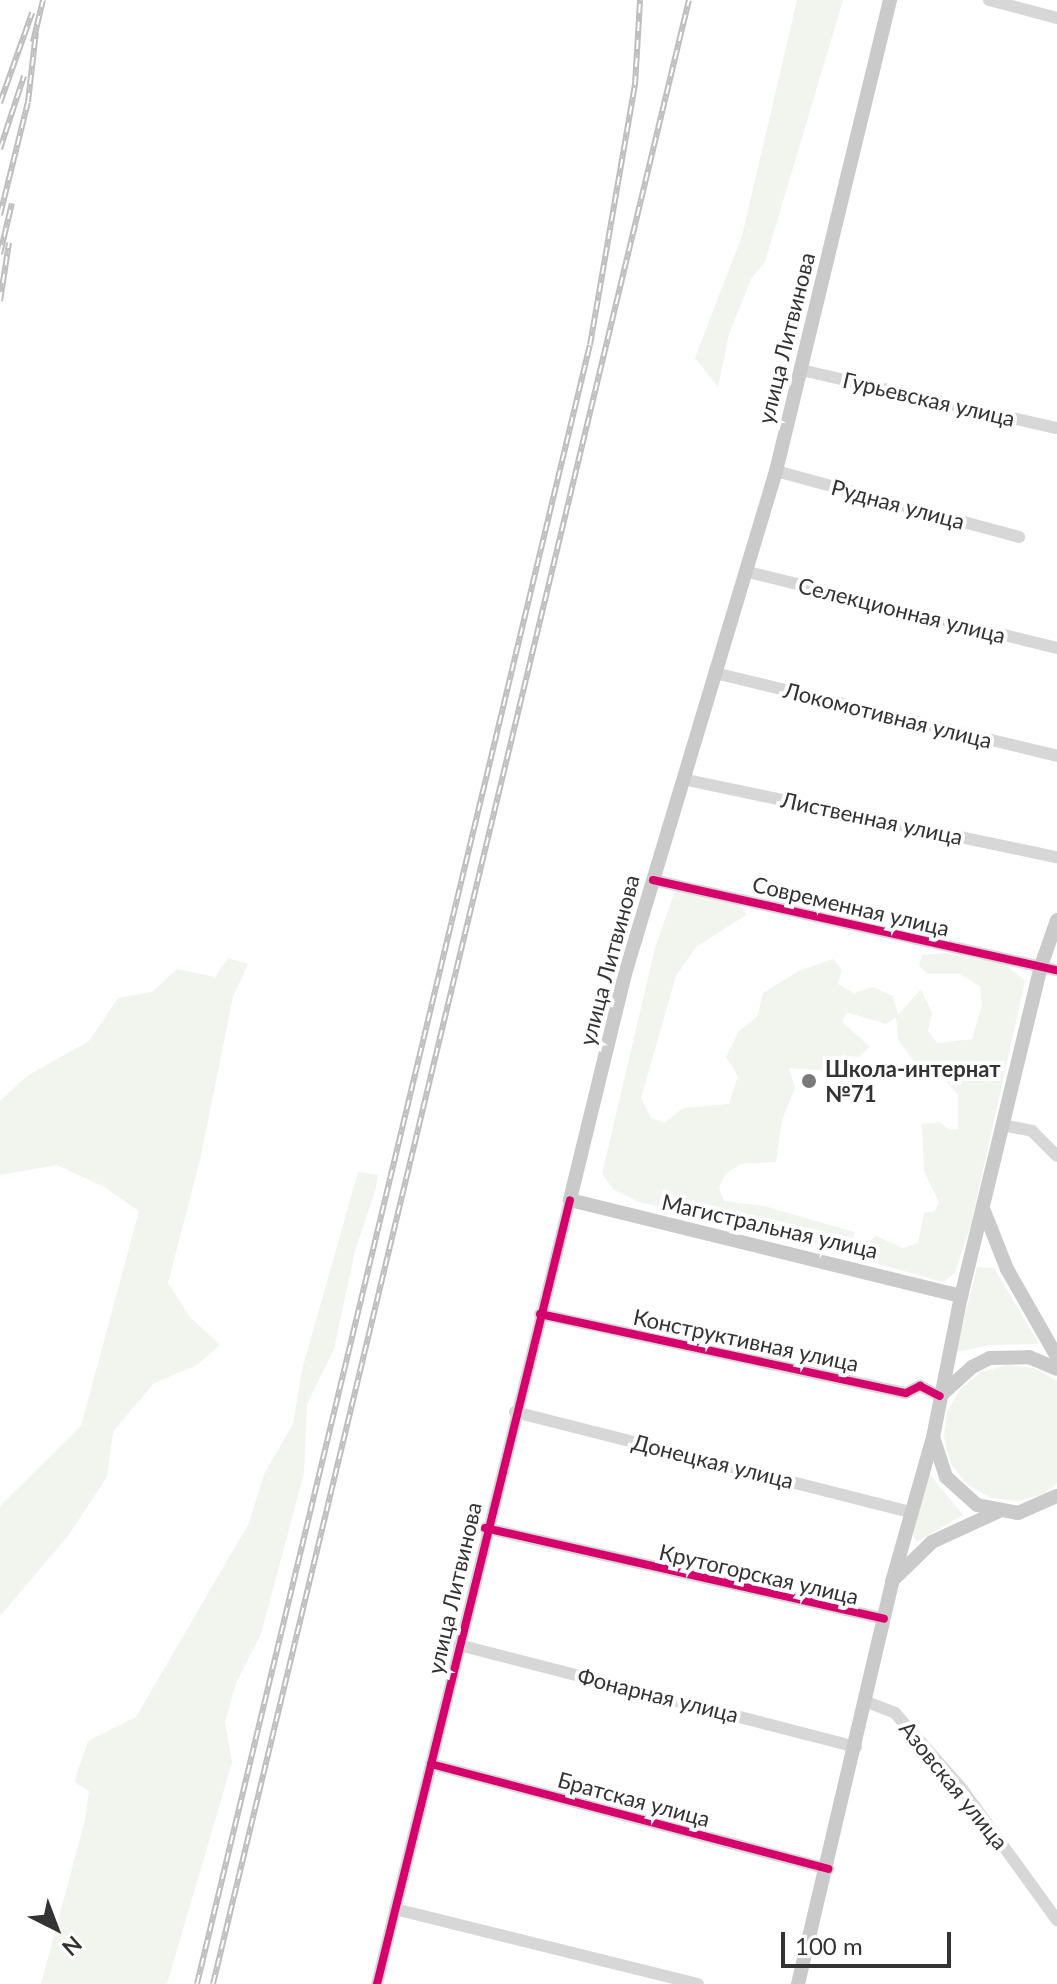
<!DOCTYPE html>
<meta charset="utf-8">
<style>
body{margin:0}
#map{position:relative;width:1057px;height:1984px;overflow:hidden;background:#fff;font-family:Lato,sans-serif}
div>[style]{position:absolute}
.green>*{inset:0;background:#f1f5ed}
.minor>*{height:12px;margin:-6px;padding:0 6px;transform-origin:6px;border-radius:6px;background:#d7d7d7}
.major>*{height:14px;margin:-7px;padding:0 7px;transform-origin:7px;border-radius:7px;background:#cacaca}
.rail>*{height:6px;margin-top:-3px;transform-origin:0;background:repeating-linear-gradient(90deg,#fff 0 9px,#bebebe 0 18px);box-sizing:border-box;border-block:2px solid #bebebe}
.cycleway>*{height:8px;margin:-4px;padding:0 4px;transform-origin:4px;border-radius:4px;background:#d6006c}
.dots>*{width:22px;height:22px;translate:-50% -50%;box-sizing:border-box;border:4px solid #fff;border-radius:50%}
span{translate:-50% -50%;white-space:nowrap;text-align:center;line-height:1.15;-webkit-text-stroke:8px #fff;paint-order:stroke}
.street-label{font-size:22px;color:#333}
.poi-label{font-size:22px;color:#333;font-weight:700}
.left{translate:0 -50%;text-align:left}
.north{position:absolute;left:16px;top:1888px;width:80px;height:80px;-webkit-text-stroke:6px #fff;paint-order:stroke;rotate:138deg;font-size:22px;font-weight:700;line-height:32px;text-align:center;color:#333}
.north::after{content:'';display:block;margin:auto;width:28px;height:36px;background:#333;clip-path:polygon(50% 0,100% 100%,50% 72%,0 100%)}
.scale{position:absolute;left:781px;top:1932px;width:170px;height:36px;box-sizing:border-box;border:4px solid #333;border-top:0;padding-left:10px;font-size:24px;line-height:28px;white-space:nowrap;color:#333;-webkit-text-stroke:6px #fff;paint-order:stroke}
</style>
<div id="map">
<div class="green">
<div style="clip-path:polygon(797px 0,843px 0,765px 262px,751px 279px,729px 334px,718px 387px,695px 358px,742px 236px)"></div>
<div style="clip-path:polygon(677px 885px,739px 901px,746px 915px,696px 947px,676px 976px,641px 1098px,651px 1118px,665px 1123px,683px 1108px,729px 1104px,738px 1076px,726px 1057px,739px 1031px,757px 1017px,763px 993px,799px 971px,833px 959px,842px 970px,838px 984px,854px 993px,873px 987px,893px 996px,898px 1015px,921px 989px,932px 1013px,928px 1031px,937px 1043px,972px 1039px,982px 1005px,980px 986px,959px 974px,928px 974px,919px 966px,922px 955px,945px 953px,1005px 964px,1025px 981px,971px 1224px,955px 1273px,943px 1282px,875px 1263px,866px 1245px,876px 1236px,903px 1248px,918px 1243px,924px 1213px,935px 1211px,939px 1202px,924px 1171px,922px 1124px,940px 1122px,949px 1130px,958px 1129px,958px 1095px,937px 1071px,914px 1061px,898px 1040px,896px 1017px,886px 1024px,846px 1012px,842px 1022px,870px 1047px,858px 1057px,842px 1055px,828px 1071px,789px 1068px,795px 1088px,782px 1120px,776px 1162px,741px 1164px,726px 1173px,719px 1187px,724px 1201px,764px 1206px,854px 1232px,853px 1246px,841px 1250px,639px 1202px,614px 1190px,602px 1174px,655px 948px)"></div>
<div style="clip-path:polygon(228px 958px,248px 964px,233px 997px,200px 1160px,168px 1283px,190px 1317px,220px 1345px,197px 1365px,154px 1383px,113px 1432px,107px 1477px,68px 1536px,0 1616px,0 1506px,81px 1426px,139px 1211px,104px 1187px,57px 1165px,0 1175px,0 1101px,27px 1076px,89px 1041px,118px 998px,152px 992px,177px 969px,215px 977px)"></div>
<div style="clip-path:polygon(358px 1172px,378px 1175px,376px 1188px,355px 1251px,334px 1349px,307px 1404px,304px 1473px,261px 1634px,236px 1683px,225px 1722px,232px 1763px,167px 1984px,41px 1984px,85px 1820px,89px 1791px,74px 1782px,88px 1741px,136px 1717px,249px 1523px,264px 1474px,293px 1424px,302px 1370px)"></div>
<div style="clip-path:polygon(977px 1267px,994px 1268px,1039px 1344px,991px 1345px,956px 1352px)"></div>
<div style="clip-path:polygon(1007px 1365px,1034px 1368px,1057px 1381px,1057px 1483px,1044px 1494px,1018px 1501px,991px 1498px,968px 1485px,951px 1464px,944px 1438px,947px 1412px,960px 1389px,981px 1372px)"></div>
<div style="clip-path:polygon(928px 1472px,963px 1515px,917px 1542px,913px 1535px)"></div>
</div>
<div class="minor">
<div style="left:989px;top:0;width:70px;rotate:14.8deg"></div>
<div style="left:801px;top:370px;width:262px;rotate:12.8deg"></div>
<div style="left:776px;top:471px;width:252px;rotate:15.2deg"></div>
<div style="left:748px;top:572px;width:318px;rotate:13.8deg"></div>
<div style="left:719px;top:674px;width:348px;rotate:13.6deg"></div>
<div style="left:687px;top:780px;width:378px;rotate:11.8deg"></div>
<div style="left:653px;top:880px;width:414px;rotate:12.6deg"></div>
<div style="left:1002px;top:1125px;width:31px;rotate:11deg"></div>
<div style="left:1032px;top:1131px;width:35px;rotate:45deg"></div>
<div style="left:540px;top:1314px;width:374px;rotate:12.2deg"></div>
<div style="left:906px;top:1393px;width:16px;rotate:-27deg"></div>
<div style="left:920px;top:1386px;width:22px;rotate:27deg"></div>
<div style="left:515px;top:1412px;width:407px;rotate:14.2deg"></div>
<div style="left:485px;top:1528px;width:409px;rotate:12.8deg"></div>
<div style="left:459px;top:1645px;width:410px;rotate:14.4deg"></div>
<div style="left:867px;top:1702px;width:30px;rotate:21deg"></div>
<div style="left:895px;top:1713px;width:101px;rotate:48.6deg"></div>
<div style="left:962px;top:1789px;width:162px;rotate:54.1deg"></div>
<div style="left:431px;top:1764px;width:411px;rotate:14.8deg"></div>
<div style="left:395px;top:1909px;width:312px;rotate:13.9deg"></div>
<div style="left:377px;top:1984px;width:807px;rotate:-76.17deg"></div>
</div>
<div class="major">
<div style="left:890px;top:0;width:485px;rotate:103.6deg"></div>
<div style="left:776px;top:471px;width:525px;rotate:106.71deg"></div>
<div style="left:625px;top:974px;width:233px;rotate:103.7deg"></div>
<div style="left:570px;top:1200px;width:403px;rotate:13.8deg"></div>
<div style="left:1057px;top:920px;width:49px;rotate:109.2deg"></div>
<div style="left:1041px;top:966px;width:340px;rotate:103.6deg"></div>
<div style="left:961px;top:1296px;width:144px;rotate:101.2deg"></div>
<div style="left:933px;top:1437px;width:42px;rotate:72deg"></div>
<div style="left:946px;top:1477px;width:42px;rotate:42.1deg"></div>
<div style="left:977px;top:1505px;width:42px;rotate:11deg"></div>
<div style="left:1018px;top:1513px;width:43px;rotate:-23.6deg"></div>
<div style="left:984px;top:1211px;width:62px;rotate:68.4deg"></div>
<div style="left:1007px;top:1269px;width:101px;rotate:60.4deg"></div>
<div style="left:940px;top:1396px;width:43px;rotate:-42.2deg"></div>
<div style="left:972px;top:1367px;width:20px;rotate:-27deg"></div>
<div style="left:990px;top:1358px;width:39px;rotate:-1deg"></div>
<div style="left:1029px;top:1357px;width:30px;rotate:23deg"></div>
<div style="left:895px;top:1578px;width:52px;rotate:-44.2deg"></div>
<div style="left:932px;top:1542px;width:72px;rotate:-24.8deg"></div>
<div style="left:798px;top:1984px;width:413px;rotate:-76.8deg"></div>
<div style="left:892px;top:1582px;width:147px;rotate:-74.2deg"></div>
</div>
<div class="rail">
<div style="left:33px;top:42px;width:43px;rotate:-76.6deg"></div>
<div style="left:0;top:103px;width:96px;rotate:-70.4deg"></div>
<div style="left:0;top:149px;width:77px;rotate:-71.8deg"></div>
<div style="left:0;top:215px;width:116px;rotate:-76.1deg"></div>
<div style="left:28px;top:102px;width:70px;rotate:-83.5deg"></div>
<div style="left:0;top:254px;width:52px;rotate:-76.8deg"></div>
<div style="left:0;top:301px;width:59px;rotate:-81.2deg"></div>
<div style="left:197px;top:1984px;width:1685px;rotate:-76.52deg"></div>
<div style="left:590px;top:345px;width:264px;rotate:-80.2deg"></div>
<div style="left:635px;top:85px;width:85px;rotate:-86.6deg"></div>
<div style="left:213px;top:1984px;width:2040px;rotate:-76.51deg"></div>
</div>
<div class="cycleway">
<div style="left:653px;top:880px;width:414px;rotate:12.6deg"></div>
<div style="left:540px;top:1314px;width:374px;rotate:12.2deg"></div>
<div style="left:906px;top:1393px;width:16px;rotate:-27deg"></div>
<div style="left:920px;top:1386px;width:22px;rotate:27deg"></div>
<div style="left:485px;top:1528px;width:409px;rotate:12.8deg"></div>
<div style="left:431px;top:1764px;width:411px;rotate:14.8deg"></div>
<div style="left:377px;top:1984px;width:807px;rotate:-76.17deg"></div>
</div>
<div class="dots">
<div style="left:809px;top:1081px;background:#7a7a7a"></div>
</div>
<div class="street-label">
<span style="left:786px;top:338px;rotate:-76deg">улица Литвинова</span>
<span style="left:929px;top:399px;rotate:13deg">Гурьевская улица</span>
<span style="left:898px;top:504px;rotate:15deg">Рудная улица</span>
<span style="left:902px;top:610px;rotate:14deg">Селекционная улица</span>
<span style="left:888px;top:715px;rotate:14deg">Локомотивная улица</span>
<span style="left:872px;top:818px;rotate:12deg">Лиственная улица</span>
<span style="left:851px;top:906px;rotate:13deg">Современная улица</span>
<span style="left:609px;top:960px;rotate:-75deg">улица Литвинова</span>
<span style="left:770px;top:1226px;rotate:13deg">Магистральная улица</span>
<span style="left:746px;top:1340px;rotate:12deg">Конструктивная улица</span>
<span style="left:713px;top:1461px;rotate:14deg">Донецкая улица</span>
<span style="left:759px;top:1574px;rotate:13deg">Крутогорская улица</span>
<span style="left:454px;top:1588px;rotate:-77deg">улица Литвинова</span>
<span style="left:658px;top:1695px;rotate:14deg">Фонарная улица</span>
<span style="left:954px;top:1785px;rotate:51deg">Азовская улица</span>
<span style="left:634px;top:1799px;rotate:15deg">Братская улица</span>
</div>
<div class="poi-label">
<span class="left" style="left:825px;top:1081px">Школа-интернат<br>№71</span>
</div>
<div class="north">N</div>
<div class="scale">100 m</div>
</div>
